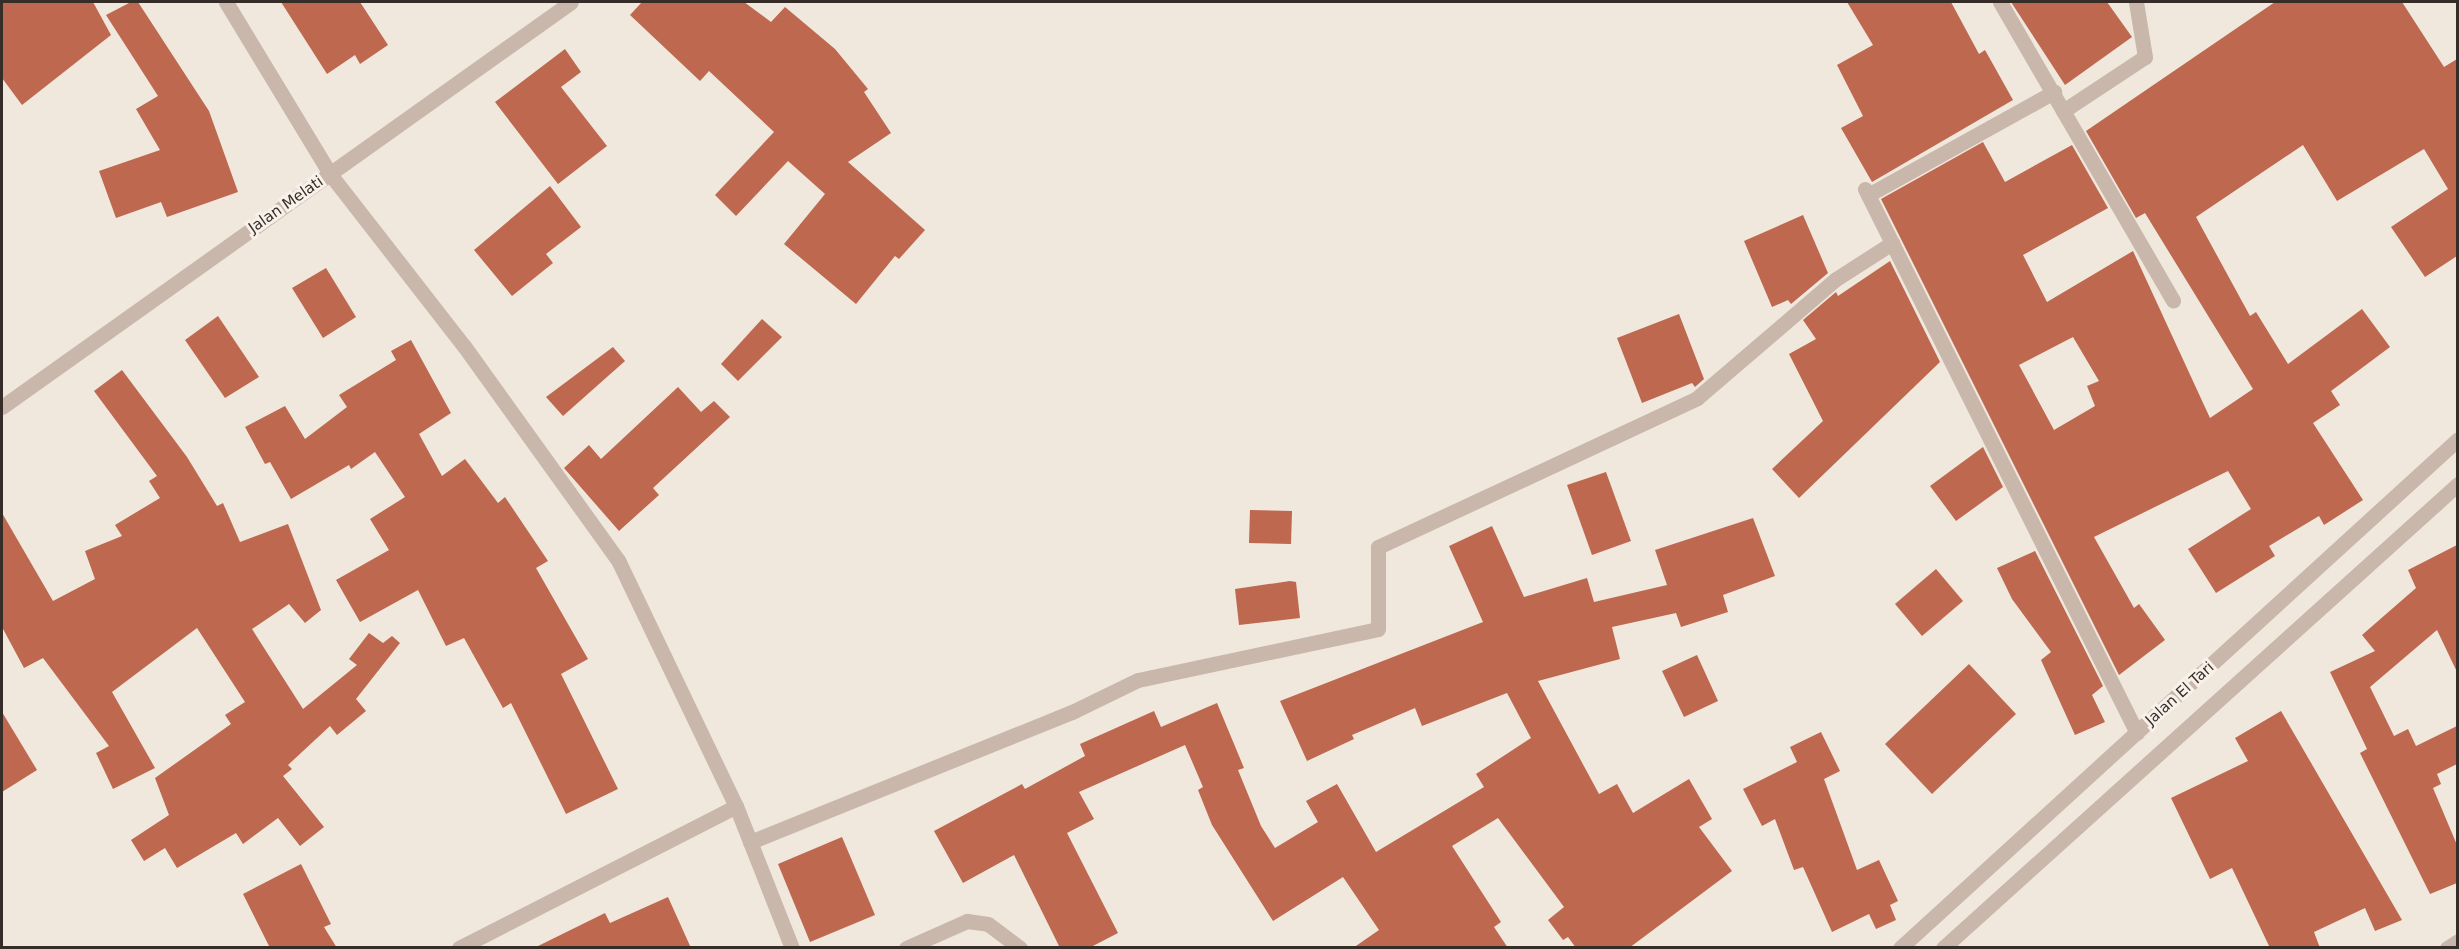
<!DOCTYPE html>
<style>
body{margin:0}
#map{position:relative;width:2459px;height:949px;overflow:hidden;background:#f0e7dd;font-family:"DejaVu Sans",sans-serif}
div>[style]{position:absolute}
.building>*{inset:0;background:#bd684f}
.minor>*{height:15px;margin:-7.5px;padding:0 7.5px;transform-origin:7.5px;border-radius:7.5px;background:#c8b7aa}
span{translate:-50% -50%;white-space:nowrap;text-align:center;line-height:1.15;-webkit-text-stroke:6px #f8f1e9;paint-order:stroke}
.street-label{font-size:15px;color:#362d29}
.frame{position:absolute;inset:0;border:3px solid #362d29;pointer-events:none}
</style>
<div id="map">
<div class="building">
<div style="clip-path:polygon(2px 2px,93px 2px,111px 35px,22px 105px,2px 78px)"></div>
<div style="clip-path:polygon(131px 2px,138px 2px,209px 111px,238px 192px,167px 217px,161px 202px,116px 218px,99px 171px,160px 150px,136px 109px,158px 96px,106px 15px)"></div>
<div style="clip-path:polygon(281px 2px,360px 2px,388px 45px,360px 64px,355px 55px,327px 74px)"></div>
<div style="clip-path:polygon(642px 2px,744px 2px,771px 22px,785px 7px,835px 49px,868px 89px,864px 92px,891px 133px,848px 162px,925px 230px,899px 259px,895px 256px,856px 304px,784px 244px,825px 194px,788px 161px,736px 216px,715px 195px,774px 132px,709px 71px,700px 81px,630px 15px)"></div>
<div style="clip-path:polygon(1847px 2px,1951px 2px,1979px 54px,1985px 50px,2013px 100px,1872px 182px,1841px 128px,1863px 116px,1837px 65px,1873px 45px)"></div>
<div style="clip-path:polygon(2011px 2px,2107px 2px,2132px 37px,2065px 85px)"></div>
<div style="clip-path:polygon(evenodd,2275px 2px,2402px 2px,2444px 67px,2457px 59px,2457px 256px,2425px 277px,2391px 227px,2448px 189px,2424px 149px,2337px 201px,2303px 145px,2196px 217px,2250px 316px,2256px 312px,2288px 364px,2362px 309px,2390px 347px,2331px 391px,2340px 405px,2313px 423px,2363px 500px,2324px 525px,2319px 516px,2269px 546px,2275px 556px,2216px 593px,2188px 549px,2251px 509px,2228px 471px,2094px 537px,2134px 608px,2139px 604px,2165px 640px,2119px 675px,1881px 199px,1983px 142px,2005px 182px,2072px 145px,2108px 208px,2023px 255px,2047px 302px,2133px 251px,2210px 418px,2253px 389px,2145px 213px,2136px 218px,2086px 131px,2275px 2px,2073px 337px,2099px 381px,2087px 386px,2095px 406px,2054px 430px,2019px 365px,2073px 337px)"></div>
<div style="clip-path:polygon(565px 49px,581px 72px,561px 87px,607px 146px,558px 184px,495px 102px)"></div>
<div style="clip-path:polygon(550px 186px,581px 227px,546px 254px,553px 263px,512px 296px,474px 250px)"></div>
<div style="clip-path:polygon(1803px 215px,1828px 273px,1791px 304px,1788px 300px,1772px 307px,1744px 241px)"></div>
<div style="clip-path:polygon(1890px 261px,1940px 362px,1799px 498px,1772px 469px,1823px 421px,1789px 354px,1816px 339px,1803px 320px,1836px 292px,1838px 296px)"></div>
<div style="clip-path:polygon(326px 268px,356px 317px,323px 338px,292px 288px)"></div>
<div style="clip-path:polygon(1679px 314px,1704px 379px,1695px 387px,1692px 383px,1642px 403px,1617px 338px)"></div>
<div style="clip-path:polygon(218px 316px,259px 377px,225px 398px,185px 340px)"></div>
<div style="clip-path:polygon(762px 319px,782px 337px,738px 381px,721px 364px)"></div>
<div style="clip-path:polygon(411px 340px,451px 413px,419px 434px,442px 476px,465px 459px,498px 503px,505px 497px,548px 561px,536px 568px,588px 659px,561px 674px,618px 789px,566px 814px,511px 703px,503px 708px,464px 638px,446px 646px,418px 590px,360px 622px,336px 580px,389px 550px,370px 519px,405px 497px,375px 452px,351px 469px,349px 465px,291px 499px,270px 462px,265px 464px,245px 427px,285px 406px,305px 439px,347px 407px,339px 395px,396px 360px,391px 351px)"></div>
<div style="clip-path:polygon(613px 347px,625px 361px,563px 416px,546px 397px)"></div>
<div style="clip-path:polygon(122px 370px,187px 457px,217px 506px,223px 503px,240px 542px,288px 524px,321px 610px,305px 623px,289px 604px,252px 629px,303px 709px,357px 665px,349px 659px,369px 633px,383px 643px,392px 636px,400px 643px,356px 699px,366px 711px,337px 735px,330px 726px,288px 765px,292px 769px,283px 776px,324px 827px,300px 846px,278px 818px,243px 844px,236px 833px,177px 868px,165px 848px,144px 861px,131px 840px,169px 815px,155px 778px,231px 724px,225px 715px,245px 702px,197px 628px,112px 692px,155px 768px,113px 789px,96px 753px,109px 746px,43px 658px,24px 668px,2px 627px,2px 513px,53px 601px,95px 579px,85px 551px,122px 536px,115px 525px,160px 498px,149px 481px,157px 476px,94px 391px)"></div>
<div style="clip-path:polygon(678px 387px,701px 412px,714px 401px,730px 417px,653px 488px,659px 495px,619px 531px,564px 468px,589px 445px,601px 459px)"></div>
<div style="clip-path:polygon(1983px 447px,2003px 487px,1956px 521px,1930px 486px)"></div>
<div style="clip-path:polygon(1606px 472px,1631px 541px,1592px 555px,1567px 485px)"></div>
<div style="clip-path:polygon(1250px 510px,1292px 511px,1291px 544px,1249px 543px)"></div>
<div style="clip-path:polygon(1753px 518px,1775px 576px,1723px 595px,1728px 612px,1681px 627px,1676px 613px,1612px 627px,1620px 659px,1538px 681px,1599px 794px,1617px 784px,1633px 813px,1689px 779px,1712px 819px,1699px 827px,1732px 871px,1629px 948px,1576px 948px,1568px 937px,1563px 940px,1548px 920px,1564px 907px,1498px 818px,1452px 846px,1501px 922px,1494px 927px,1508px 948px,1353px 948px,1379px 930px,1343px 877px,1273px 921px,1212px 825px,1198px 790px,1203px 787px,1185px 745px,1079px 792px,1094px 819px,1067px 833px,1118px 933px,1089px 948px,1060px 948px,1014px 855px,963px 883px,934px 831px,1022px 784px,1025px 789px,1085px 756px,1080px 744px,1154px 711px,1161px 727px,1217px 703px,1244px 768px,1238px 770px,1261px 826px,1275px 848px,1318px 822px,1306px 801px,1337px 784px,1376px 852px,1484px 787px,1476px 774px,1531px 738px,1507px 693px,1422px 726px,1415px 708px,1352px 735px,1354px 739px,1307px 761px,1280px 701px,1483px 622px,1449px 546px,1492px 526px,1524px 597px,1587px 578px,1594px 602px,1667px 585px,1655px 550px)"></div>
<div style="clip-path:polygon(2457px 545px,2457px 672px,2437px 630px,2370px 687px,2394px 736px,2408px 729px,2416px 746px,2457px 726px,2457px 764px,2437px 774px,2441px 784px,2433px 788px,2457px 845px,2457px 883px,2430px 894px,2360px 753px,2367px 749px,2330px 672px,2375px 651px,2362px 635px,2416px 588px,2408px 570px)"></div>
<div style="clip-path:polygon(2035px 551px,2103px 686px,2092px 695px,2105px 722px,2075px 735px,2041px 660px,2051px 652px,2012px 599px,1997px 568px)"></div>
<div style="clip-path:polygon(1936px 569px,1963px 601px,1922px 636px,1895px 604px)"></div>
<div style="clip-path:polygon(1290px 581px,1296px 582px,1300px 618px,1239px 625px,1235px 589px)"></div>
<div style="clip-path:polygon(1697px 655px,1718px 701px,1684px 717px,1662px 671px)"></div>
<div style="clip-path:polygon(1969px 664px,2016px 714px,1932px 794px,1885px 744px)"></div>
<div style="clip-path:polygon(2281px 711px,2402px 920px,2375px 931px,2365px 908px,2314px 932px,2320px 948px,2270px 948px,2232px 868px,2210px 879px,2171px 798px,2248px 761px,2235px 738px)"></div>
<div style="clip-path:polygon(2px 712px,37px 770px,2px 792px)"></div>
<div style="clip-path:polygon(1821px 732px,1840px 771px,1824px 779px,1857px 870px,1879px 860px,1898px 901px,1890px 905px,1896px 920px,1876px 929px,1869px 914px,1832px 932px,1803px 867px,1794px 870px,1775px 819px,1762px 826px,1743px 789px,1797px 762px,1790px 747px)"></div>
<div style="clip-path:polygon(842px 837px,875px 915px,810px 942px,778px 864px)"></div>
<div style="clip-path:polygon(301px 864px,331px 924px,324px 927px,337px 948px,270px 948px,243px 894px)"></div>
<div style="clip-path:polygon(668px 897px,691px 948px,534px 948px,605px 913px,610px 923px)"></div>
</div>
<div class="minor">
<div style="left:226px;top:2px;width:201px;rotate:58.8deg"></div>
<div style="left:330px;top:174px;width:218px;rotate:52.1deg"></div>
<div style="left:464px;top:346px;width:264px;rotate:54.3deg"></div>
<div style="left:618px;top:560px;width:273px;rotate:64.4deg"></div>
<div style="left:736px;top:806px;width:153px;rotate:68.5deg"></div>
<div style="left:2000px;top:2px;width:345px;rotate:59.9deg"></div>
<div style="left:2063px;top:111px;width:98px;rotate:-33.4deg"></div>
<div style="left:2145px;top:57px;width:56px;rotate:-99.3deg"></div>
<div style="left:1865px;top:189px;width:608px;rotate:63.43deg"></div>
<div style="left:1868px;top:195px;width:213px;rotate:-29deg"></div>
<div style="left:2px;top:407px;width:698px;rotate:-35.44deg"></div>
<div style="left:750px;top:842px;width:347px;rotate:-22deg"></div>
<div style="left:1072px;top:712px;width:73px;rotate:-25.9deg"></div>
<div style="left:1138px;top:680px;width:245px;rotate:-12deg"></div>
<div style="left:1378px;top:629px;width:82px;rotate:-90deg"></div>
<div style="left:1378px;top:547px;width:352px;rotate:-25deg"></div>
<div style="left:1697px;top:398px;width:183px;rotate:-40.6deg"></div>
<div style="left:1836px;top:279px;width:67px;rotate:-32.7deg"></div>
<div style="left:459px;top:948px;width:311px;rotate:-27.1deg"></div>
<div style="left:906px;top:948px;width:67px;rotate:-23.9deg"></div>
<div style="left:967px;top:921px;width:21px;rotate:8deg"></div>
<div style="left:988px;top:924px;width:40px;rotate:37deg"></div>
<div style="left:1900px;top:948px;width:755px;rotate:-42.37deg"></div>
<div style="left:1943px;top:948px;width:693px;rotate:-42.02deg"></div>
<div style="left:2447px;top:948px;width:13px;rotate:-32deg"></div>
</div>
<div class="street-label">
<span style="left:286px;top:205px;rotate:-35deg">Jalan Melati</span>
<span style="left:2180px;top:694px;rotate:-42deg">Jalan El Tari</span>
</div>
<div class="frame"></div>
</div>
